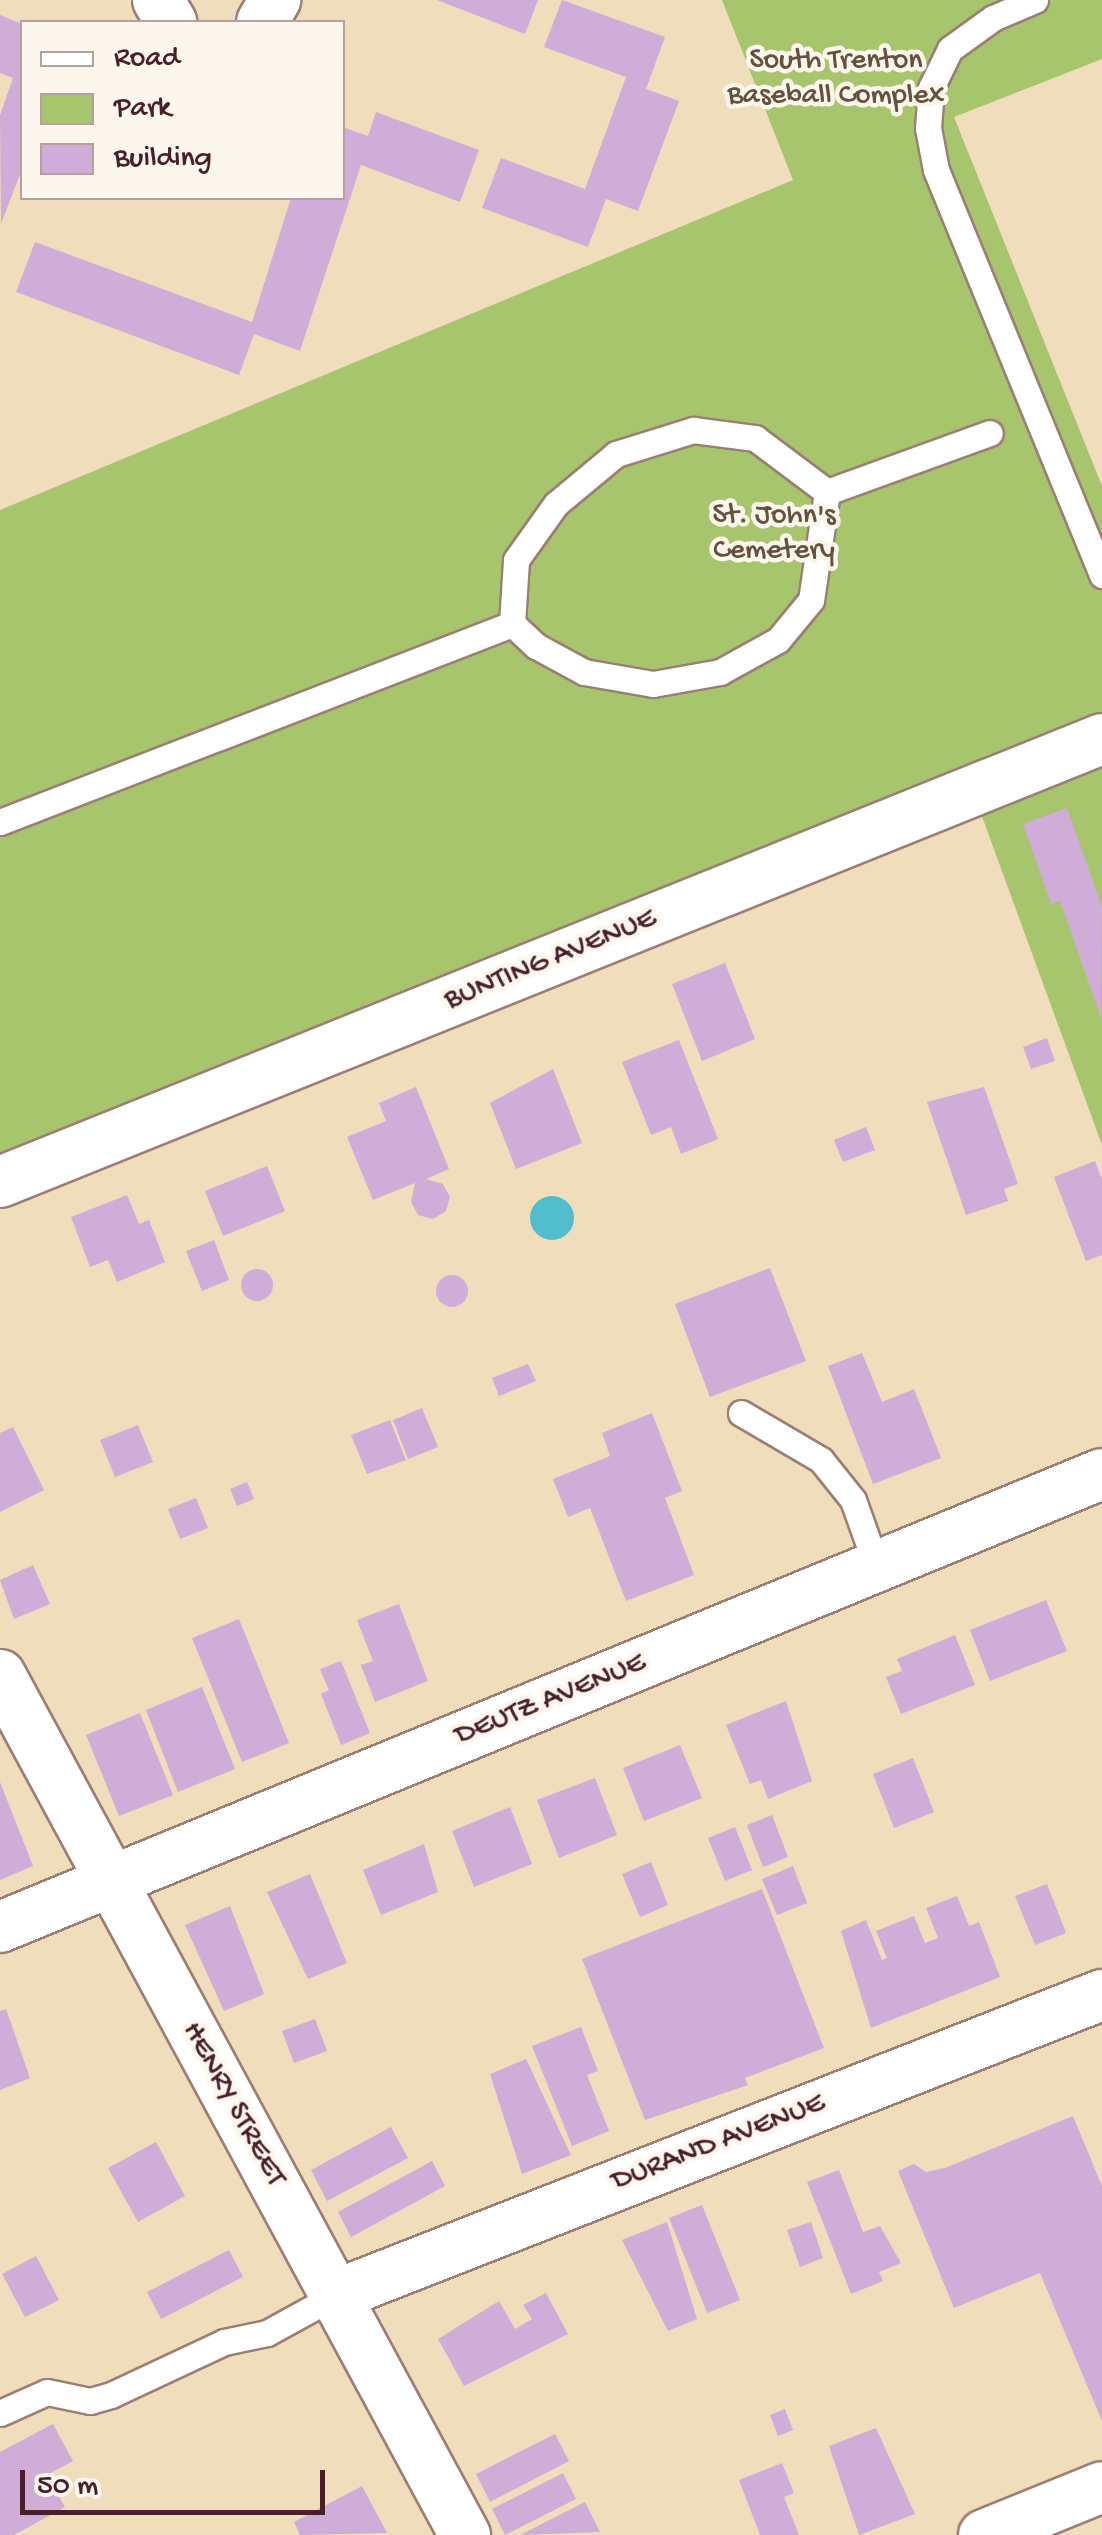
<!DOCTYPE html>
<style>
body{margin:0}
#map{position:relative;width:1102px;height:2535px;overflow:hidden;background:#efddbb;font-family:"Gochi Hand",sans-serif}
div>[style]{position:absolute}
.green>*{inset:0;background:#a7c56d}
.water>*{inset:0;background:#52bdcd}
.round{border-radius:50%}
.building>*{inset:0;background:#cfadd8}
.roads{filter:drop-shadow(2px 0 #9c7e73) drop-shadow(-2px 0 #9c7e73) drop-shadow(0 2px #9c7e73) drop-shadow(0 -2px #9c7e73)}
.service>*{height:25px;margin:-12.5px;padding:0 12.5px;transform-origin:12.5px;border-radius:12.5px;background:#fff}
.minor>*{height:50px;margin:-25px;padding:0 25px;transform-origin:25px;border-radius:25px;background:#fff}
span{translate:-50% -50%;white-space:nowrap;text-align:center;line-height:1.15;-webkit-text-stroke:9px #fbf7ec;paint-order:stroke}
.park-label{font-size:30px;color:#66513f}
.street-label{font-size:30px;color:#4a1f2b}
.legend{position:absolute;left:20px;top:20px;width:325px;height:180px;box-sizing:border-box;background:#fbf7ec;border:2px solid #b4a19f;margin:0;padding:12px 18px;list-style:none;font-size:30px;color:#4a1f2b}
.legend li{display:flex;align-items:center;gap:20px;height:50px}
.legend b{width:50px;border:2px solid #b4a19f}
.scale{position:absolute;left:20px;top:2470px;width:305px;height:45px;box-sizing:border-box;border:5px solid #4a1f2b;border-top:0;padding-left:12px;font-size:30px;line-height:35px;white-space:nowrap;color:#4a1f2b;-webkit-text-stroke:8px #fbf7ec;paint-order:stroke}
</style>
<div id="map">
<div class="green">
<div style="clip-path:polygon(722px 0,1102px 0,1102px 59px,954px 117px,1102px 486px,1102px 1145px,976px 800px,0 1191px,0 510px,793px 180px)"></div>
</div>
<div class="water">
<div class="round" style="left:530px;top:1196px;width:44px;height:44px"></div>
</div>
<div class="building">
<div style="clip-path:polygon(437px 0,538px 0,525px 34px)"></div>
<div style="clip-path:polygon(562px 0,665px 37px,646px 89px,679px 101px,638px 211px,606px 199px,588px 247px,482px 208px,501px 158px,585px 189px,626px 77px,544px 47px)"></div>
<div style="clip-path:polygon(0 15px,22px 24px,22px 169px,1px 224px,0 115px,13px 78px,0 73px)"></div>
<div style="clip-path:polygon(376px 112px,479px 150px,460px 202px,361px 165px,300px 351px,254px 334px,239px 375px,16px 292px,35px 242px,252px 322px,291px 198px,342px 198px,342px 127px,368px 136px)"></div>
<div style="clip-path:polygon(1067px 808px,1102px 907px,1101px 1018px,1060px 901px,1051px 904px,1023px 824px)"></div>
<div style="clip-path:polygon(725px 963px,755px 1039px,702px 1061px,672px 984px)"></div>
<div style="clip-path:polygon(1047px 1038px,1055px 1061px,1031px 1069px,1023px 1047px)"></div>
<div style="clip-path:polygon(679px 1040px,718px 1139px,681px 1154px,671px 1127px,651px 1135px,622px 1062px)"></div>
<div style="clip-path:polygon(553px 1069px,582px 1143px,516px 1169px,490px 1103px)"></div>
<div style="clip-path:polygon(416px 1087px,449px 1169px,426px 1179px,443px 1184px,450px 1197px,446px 1211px,433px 1219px,418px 1215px,411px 1202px,415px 1183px,373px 1200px,347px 1137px,386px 1121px,379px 1103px)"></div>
<div style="clip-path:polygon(984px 1087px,1018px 1184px,1004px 1189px,1008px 1201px,966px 1215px,927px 1102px)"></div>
<div style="clip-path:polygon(866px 1127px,875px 1150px,843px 1162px,834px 1140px)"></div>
<div style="clip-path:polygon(1095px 1161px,1102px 1179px,1102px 1255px,1086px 1261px,1054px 1177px)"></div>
<div style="clip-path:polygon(267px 1166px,285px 1211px,223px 1236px,205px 1191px)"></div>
<div style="clip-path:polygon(127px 1195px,139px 1224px,149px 1220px,165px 1262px,117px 1282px,108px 1260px,90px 1267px,71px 1217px)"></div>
<div style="clip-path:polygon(214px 1240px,229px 1280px,202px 1291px,186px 1251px)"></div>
<div style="clip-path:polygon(770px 1268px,806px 1361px,710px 1397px,675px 1304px)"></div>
<div class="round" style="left:241px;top:1269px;width:32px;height:32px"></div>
<div class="round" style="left:436px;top:1275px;width:32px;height:32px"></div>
<div style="clip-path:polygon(862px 1353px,882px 1402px,914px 1389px,941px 1458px,873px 1484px,828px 1366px)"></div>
<div style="clip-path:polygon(528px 1364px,536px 1381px,499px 1396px,492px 1378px)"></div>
<div style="clip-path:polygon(422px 1408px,438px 1447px,408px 1459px,393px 1420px)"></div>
<div style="clip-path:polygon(652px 1413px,682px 1491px,665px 1498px,694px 1575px,626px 1601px,590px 1508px,568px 1517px,553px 1479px,610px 1456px,602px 1433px)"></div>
<div style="clip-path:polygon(390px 1420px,406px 1460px,367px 1474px,351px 1435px)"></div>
<div style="clip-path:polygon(138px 1425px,153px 1462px,115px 1477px,100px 1440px)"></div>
<div style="clip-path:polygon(13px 1427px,44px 1490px,0 1512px,0 1433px)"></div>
<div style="clip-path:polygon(247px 1482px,254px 1499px,237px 1506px,230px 1489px)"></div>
<div style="clip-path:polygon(196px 1498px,208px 1528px,180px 1539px,168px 1509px)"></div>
<div style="clip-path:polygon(33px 1565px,50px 1604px,14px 1619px,0 1580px)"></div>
<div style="clip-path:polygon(1046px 1600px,1067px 1651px,990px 1681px,970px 1630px)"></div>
<div style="clip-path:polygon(399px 1604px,428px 1681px,375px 1702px,361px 1665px,373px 1661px,357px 1620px)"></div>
<div style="clip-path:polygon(239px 1619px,289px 1743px,242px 1762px,192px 1638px)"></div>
<div style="clip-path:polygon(955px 1635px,975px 1685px,901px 1714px,886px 1677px,902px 1671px,897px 1659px)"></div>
<div style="clip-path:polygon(341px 1661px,370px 1733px,341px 1745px,321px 1694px,329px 1690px,320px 1669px)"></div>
<div style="clip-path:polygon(202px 1687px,235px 1769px,178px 1792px,146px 1710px)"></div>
<div style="clip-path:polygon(786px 1701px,812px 1781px,768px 1799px,761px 1780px,750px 1784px,726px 1725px)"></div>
<div style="clip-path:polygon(140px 1713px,173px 1795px,119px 1816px,86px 1735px)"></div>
<div style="clip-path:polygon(680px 1745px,702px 1798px,644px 1821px,623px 1768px)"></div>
<div style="clip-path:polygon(913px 1758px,934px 1812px,894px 1828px,873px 1774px)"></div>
<div style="clip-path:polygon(595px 1778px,617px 1835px,559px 1858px,537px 1800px)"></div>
<div style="clip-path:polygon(0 1782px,33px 1866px,0 1880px)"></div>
<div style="clip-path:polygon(510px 1807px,532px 1864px,474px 1887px,452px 1831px)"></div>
<div style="clip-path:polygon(772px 1815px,788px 1857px,763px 1867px,747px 1825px)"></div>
<div style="clip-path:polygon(735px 1827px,752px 1870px,725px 1881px,708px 1838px)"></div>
<div style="clip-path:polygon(424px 1844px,438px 1892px,381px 1915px,363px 1870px)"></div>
<div style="clip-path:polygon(651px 1862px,668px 1905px,640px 1917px,622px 1874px)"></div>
<div style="clip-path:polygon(793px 1866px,807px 1903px,777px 1915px,762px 1879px)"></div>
<div style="clip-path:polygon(310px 1874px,347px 1963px,308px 1979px,267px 1892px)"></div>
<div style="clip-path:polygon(1047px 1884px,1066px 1933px,1035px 1945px,1015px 1896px)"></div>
<div style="clip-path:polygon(762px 1889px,824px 2048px,745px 2078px,748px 2085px,645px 2120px,582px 1959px)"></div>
<div style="clip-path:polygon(957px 1896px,969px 1926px,979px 1922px,1000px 1977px,871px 2028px,841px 1931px,866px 1920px,882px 1960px,887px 1958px,876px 1931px,914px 1916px,925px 1943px,938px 1938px,926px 1908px)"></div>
<div style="clip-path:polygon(230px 1906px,264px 1994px,224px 2011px,185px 1925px)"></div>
<div style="clip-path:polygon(6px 2009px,30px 2078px,0 2090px,0 2011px)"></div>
<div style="clip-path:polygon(315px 2019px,327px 2051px,294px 2063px,282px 2031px)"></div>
<div style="clip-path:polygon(581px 2027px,598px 2071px,587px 2075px,609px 2131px,572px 2146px,532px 2046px)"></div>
<div style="clip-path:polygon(526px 2059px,571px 2155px,522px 2174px,490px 2074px)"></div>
<div style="clip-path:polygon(1073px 2116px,1102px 2186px,1102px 2421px,1040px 2273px,954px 2308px,898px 2171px,914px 2164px,926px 2172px,945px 2168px)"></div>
<div style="clip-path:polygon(391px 2127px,408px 2158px,327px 2201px,311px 2170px)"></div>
<div style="clip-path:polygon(156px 2142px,185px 2196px,138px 2222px,108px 2168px)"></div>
<div style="clip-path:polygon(432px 2161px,445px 2186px,351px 2237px,338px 2212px)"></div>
<div style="clip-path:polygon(839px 2170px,863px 2232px,880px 2226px,901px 2263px,879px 2272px,883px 2281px,851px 2294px,807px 2182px)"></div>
<div style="clip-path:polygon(702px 2205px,740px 2300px,707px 2313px,669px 2218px)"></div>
<div style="clip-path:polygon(667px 2222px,697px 2319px,668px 2331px,622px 2240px)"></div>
<div style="clip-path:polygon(811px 2222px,823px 2258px,800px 2267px,787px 2230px)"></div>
<div style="clip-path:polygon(229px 2250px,243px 2277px,161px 2319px,147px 2292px)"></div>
<div style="clip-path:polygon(36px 2256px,59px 2300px,25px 2317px,2px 2274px)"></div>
<div style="clip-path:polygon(546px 2293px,568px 2334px,464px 2386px,438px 2339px,499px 2301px,515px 2329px,532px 2319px,523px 2305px)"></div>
<div style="clip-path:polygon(785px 2409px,793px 2430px,778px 2436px,770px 2415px)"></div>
<div style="clip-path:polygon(53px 2424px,73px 2461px,47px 2475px,65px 2507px,14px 2535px,0 2535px,0 2452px)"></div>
<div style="clip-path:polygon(876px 2428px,915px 2514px,859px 2535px,829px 2446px)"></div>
<div style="clip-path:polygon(555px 2434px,569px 2461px,490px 2502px,476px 2474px)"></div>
<div style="clip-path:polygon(782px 2463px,794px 2493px,784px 2497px,799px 2535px,760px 2535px,739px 2480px)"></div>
<div style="clip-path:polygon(563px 2473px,576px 2499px,505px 2535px,492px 2509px)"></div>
<div style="clip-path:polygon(362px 2486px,387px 2533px,300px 2535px,294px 2522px)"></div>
<div style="clip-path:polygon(585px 2502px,600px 2532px,520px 2535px)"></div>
</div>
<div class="roads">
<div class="service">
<div style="left:1035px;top:0;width:46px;rotate:156.8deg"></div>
<div style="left:993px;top:18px;width:53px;rotate:144.2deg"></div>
<div style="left:950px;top:49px;width:43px;rotate:116deg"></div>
<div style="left:931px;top:88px;width:40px;rotate:94.3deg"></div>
<div style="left:928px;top:128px;width:43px;rotate:79.2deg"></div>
<div style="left:936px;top:170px;width:438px;rotate:67.7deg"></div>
<div style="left:693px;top:430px;width:63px;rotate:7.4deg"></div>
<div style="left:755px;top:438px;width:90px;rotate:36.9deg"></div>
<div style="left:827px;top:492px;width:109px;rotate:98.4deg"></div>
<div style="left:811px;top:600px;width:52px;rotate:129.5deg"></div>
<div style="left:778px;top:640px;width:66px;rotate:151.1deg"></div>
<div style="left:720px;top:672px;width:68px;rotate:169.8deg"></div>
<div style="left:653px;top:684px;width:70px;rotate:-170.1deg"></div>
<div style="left:584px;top:672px;width:55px;rotate:-151.6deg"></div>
<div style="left:536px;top:646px;width:33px;rotate:-137deg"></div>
<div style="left:512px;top:624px;width:64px;rotate:-86.4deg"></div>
<div style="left:516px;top:560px;width:69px;rotate:-54.5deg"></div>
<div style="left:556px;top:504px;width:78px;rotate:-39.8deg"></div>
<div style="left:616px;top:454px;width:81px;rotate:-17.3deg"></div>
<div style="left:827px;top:492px;width:173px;rotate:-19.9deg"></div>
<div style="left:0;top:822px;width:549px;rotate:-21.14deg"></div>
<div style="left:741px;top:1413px;width:93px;rotate:30.4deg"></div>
<div style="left:821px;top:1460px;width:51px;rotate:51.3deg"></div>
<div style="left:853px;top:1500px;width:71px;rotate:70.3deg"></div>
<div style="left:0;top:2413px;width:51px;rotate:-24.1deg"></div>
<div style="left:47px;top:2392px;width:44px;rotate:11.8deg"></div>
<div style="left:90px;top:2401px;width:22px;rotate:-16deg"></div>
<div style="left:111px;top:2395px;width:125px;rotate:-25.1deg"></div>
<div style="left:224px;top:2342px;width:44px;rotate:-11.8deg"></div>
<div style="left:267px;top:2333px;width:79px;rotate:-28.8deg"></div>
</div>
<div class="minor">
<div style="left:158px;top:0;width:26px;rotate:59deg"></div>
<div style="left:262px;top:22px;width:26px;rotate:-59deg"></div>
<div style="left:0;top:1182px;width:1188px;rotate:-21.9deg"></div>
<div style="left:0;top:1675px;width:978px;rotate:61.6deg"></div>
<div style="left:0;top:1927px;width:1191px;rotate:-22.35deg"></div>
<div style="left:336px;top:2295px;width:823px;rotate:-21.39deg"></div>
<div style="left:984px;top:2535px;width:127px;rotate:-22.1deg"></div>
</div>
</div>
<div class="park-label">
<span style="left:836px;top:79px">South Trenton<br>Baseball Complex</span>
<span style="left:774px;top:534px">St. John's<br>Cemetery</span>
</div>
<div class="street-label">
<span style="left:551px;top:961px;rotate:-22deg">BUNTING AVENUE</span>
<span style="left:551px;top:1701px;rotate:-22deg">DEUTZ AVENUE</span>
<span style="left:232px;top:2105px;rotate:61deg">HENRY STREET</span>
<span style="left:719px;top:2144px;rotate:-21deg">DURAND AVENUE</span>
</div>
<ul class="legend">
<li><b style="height:12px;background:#fff"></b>Road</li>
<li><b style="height:28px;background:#a7c56d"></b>Park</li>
<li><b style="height:28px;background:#cfadd8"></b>Building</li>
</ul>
<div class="scale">50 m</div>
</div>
